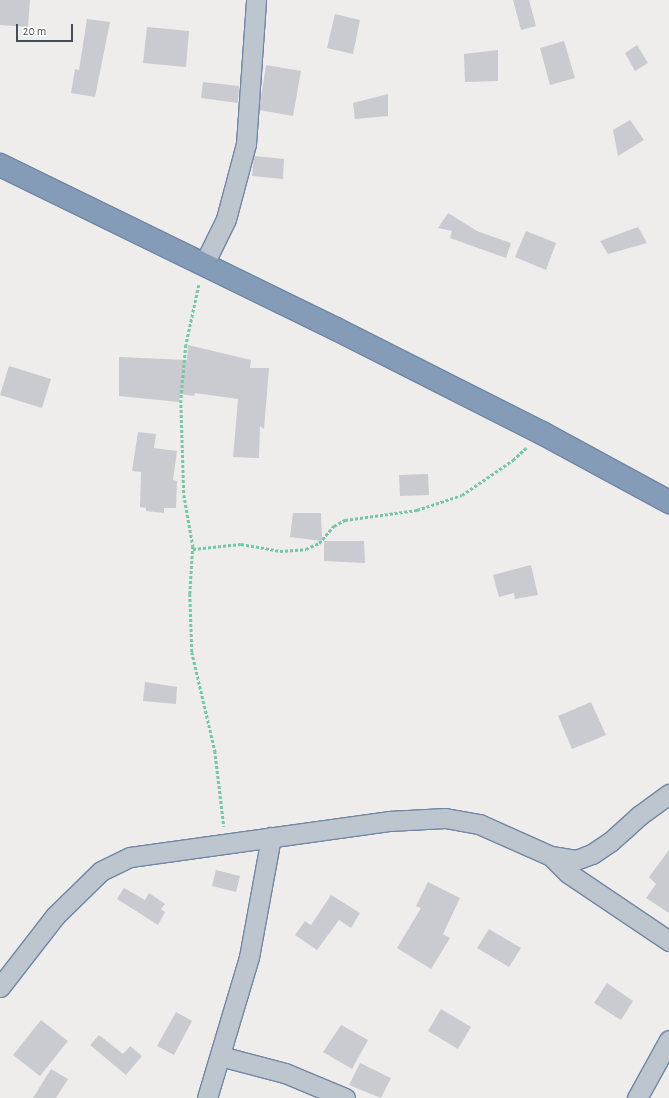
<!DOCTYPE html>
<style>
body{margin:0}
#map{position:relative;width:669px;height:1098px;overflow:hidden;background:#efecec;font-family:"Alegreya Sans",sans-serif}
div>[style]{position:absolute}
.building>*{inset:0;background:#c9cbd1}
.path>*{height:2.5px;margin-top:-1.25px;transform-origin:0;background:repeating-linear-gradient(90deg,#75c8a3 0 3px,transparent 0 5px)}
.roads{filter:drop-shadow(1px 0 #7087a5) drop-shadow(-1px 0 #7087a5) drop-shadow(0 1px #7087a5) drop-shadow(0 -1px #7087a5)}
.street>*{height:19px;margin:-9.5px;padding:0 9.5px;transform-origin:9.5px;border-radius:9.5px;background:#bdc5ce}
.highway>*{height:22px;margin:-11px;padding:0 11px;transform-origin:11px;border-radius:11px;background:#859cb9}
span{translate:-50% -50%;white-space:nowrap;text-align:center;line-height:1.15;-webkit-text-stroke:3px #fff;paint-order:stroke}
.scale{position:absolute;left:16px;top:24px;width:57px;height:18px;box-sizing:border-box;border:2px solid #454e58;border-top:0;padding-left:5px;font-size:12px;line-height:14px;white-space:nowrap;color:#454e58;-webkit-text-stroke:3px #fff;paint-order:stroke}
</style>
<div id="map">
<div class="building">
<div style="clip-path:polygon(0 0,30px 0,28px 27px,0 25px)"></div>
<div style="clip-path:polygon(513px 0,529px 0,536px 26px,521px 30px)"></div>
<div style="clip-path:polygon(335px 14px,360px 20px,353px 54px,327px 48px)"></div>
<div style="clip-path:polygon(87px 19px,110px 22px,95px 97px,71px 93px,75px 69px,79px 70px)"></div>
<div style="clip-path:polygon(147px 27px,189px 31px,186px 67px,143px 63px)"></div>
<div style="clip-path:polygon(564px 41px,575px 78px,550px 85px,540px 48px)"></div>
<div style="clip-path:polygon(637px 45px,648px 63px,635px 71px,625px 53px)"></div>
<div style="clip-path:polygon(498px 50px,498px 81px,465px 82px,464px 54px)"></div>
<div style="clip-path:polygon(266px 65px,301px 71px,293px 116px,259px 110px)"></div>
<div style="clip-path:polygon(203px 82px,239px 86px,238px 103px,201px 98px)"></div>
<div style="clip-path:polygon(388px 94px,388px 116px,355px 119px,353px 103px)"></div>
<div style="clip-path:polygon(630px 120px,644px 140px,618px 156px,613px 130px)"></div>
<div style="clip-path:polygon(254px 156px,284px 159px,283px 179px,252px 176px)"></div>
<div style="clip-path:polygon(448px 213px,477px 231px,511px 243px,506px 258px,450px 238px,452px 231px,438px 228px)"></div>
<div style="clip-path:polygon(638px 227px,647px 243px,608px 254px,600px 241px)"></div>
<div style="clip-path:polygon(526px 231px,556px 243px,546px 270px,515px 257px)"></div>
<div style="clip-path:polygon(188px 345px,251px 360px,250px 368px,269px 368px,264px 429px,260px 426px,259px 458px,233px 457px,238px 399px,195px 393px,194px 396px,180px 394px,179px 402px,119px 396px,119px 357px,187px 360px)"></div>
<div style="clip-path:polygon(9px 366px,51px 379px,42px 408px,0 395px)"></div>
<div style="clip-path:polygon(138px 432px,156px 434px,154px 448px,177px 451px,173px 480px,177px 481px,176px 508px,164px 508px,164px 513px,146px 511px,146px 508px,140px 507px,141px 472px,132px 471px)"></div>
<div style="clip-path:polygon(428px 474px,429px 495px,400px 496px,399px 475px)"></div>
<div style="clip-path:polygon(293px 513px,321px 513px,322px 541px,290px 537px)"></div>
<div style="clip-path:polygon(324px 541px,364px 541px,365px 563px,324px 561px)"></div>
<div style="clip-path:polygon(531px 565px,538px 595px,515px 599px,514px 593px,499px 597px,493px 575px)"></div>
<div style="clip-path:polygon(145px 682px,177px 687px,176px 704px,143px 701px)"></div>
<div style="clip-path:polygon(591px 702px,606px 735px,572px 749px,558px 716px)"></div>
<div style="clip-path:polygon(669px 850px,669px 913px,646px 898px,656px 884px,649px 877px)"></div>
<div style="clip-path:polygon(216px 870px,240px 876px,236px 892px,212px 886px)"></div>
<div style="clip-path:polygon(428px 882px,460px 898px,443px 934px,450px 938px,431px 969px,397px 948px,421px 908px,416px 906px)"></div>
<div style="clip-path:polygon(124px 888px,145px 900px,149px 893px,165px 904px,161px 909px,165px 912px,158px 925px,117px 899px)"></div>
<div style="clip-path:polygon(331px 895px,360px 913px,351px 928px,339px 920px,317px 950px,295px 935px,305px 921px,311px 925px)"></div>
<div style="clip-path:polygon(489px 929px,521px 948px,509px 967px,477px 948px)"></div>
<div style="clip-path:polygon(607px 983px,633px 1001px,621px 1020px,594px 1003px)"></div>
<div style="clip-path:polygon(441px 1009px,471px 1027px,458px 1049px,428px 1031px)"></div>
<div style="clip-path:polygon(176px 1012px,192px 1021px,174px 1055px,157px 1046px)"></div>
<div style="clip-path:polygon(41px 1020px,68px 1041px,40px 1076px,13px 1055px)"></div>
<div style="clip-path:polygon(341px 1025px,368px 1040px,352px 1069px,323px 1052px)"></div>
<div style="clip-path:polygon(99px 1035px,123px 1054px,130px 1046px,142px 1056px,126px 1075px,90px 1045px)"></div>
<div style="clip-path:polygon(360px 1063px,391px 1078px,381px 1098px,349px 1085px)"></div>
<div style="clip-path:polygon(51px 1069px,68px 1079px,56px 1098px,33px 1098px)"></div>
</div>
<div class="path">
<div style="left:199px;top:285px;width:61px;rotate:102.2deg"></div>
<div style="left:186px;top:345px;width:55px;rotate:95.2deg"></div>
<div style="left:181px;top:400px;width:95px;rotate:88.2deg"></div>
<div style="left:184px;top:495px;width:52px;rotate:80deg"></div>
<div style="left:193px;top:546px;width:48px;rotate:93.6deg"></div>
<div style="left:190px;top:594px;width:58px;rotate:88deg"></div>
<div style="left:192px;top:652px;width:102px;rotate:76.9deg"></div>
<div style="left:215px;top:751px;width:76px;rotate:83.2deg"></div>
<div style="left:193px;top:549px;width:48px;rotate:-5.9deg"></div>
<div style="left:241px;top:544px;width:40px;rotate:10deg"></div>
<div style="left:280px;top:551px;width:26px;rotate:-4deg"></div>
<div style="left:306px;top:549px;width:14px;rotate:-25deg"></div>
<div style="left:319px;top:543px;width:23px;rotate:-49deg"></div>
<div style="left:334px;top:526px;width:13px;rotate:-29deg"></div>
<div style="left:345px;top:520px;width:73px;rotate:-7.9deg"></div>
<div style="left:417px;top:510px;width:47px;rotate:-18.4deg"></div>
<div style="left:462px;top:495px;width:62px;rotate:-34.5deg"></div>
<div style="left:513px;top:460px;width:18px;rotate:-43deg"></div>
</div>
<div class="roads">
<div class="street">
<div style="left:204px;top:264px;width:50px;rotate:-63.9deg"></div>
<div style="left:226px;top:219px;width:78px;rotate:-75.1deg"></div>
<div style="left:246px;top:144px;width:144px;rotate:-86deg"></div>
<div style="left:551px;top:856px;width:24px;rotate:45deg"></div>
<div style="left:568px;top:873px;width:122px;rotate:34deg"></div>
<div style="left:0;top:987px;width:90px;rotate:-52.2deg"></div>
<div style="left:55px;top:916px;width:64px;rotate:-44.4deg"></div>
<div style="left:101px;top:871px;width:32px;rotate:-26deg"></div>
<div style="left:130px;top:857px;width:261px;rotate:-7.9deg"></div>
<div style="left:389px;top:821px;width:56px;rotate:-3.1deg"></div>
<div style="left:445px;top:818px;width:35px;rotate:10deg"></div>
<div style="left:479px;top:824px;width:79px;rotate:24deg"></div>
<div style="left:551px;top:856px;width:25px;rotate:9deg"></div>
<div style="left:576px;top:860px;width:17px;rotate:-21deg"></div>
<div style="left:592px;top:854px;width:22px;rotate:-34deg"></div>
<div style="left:610px;top:842px;width:40px;rotate:-42deg"></div>
<div style="left:640px;top:815px;width:36px;rotate:-36deg"></div>
<div style="left:220px;top:1056px;width:67px;rotate:14.7deg"></div>
<div style="left:285px;top:1073px;width:65px;rotate:22.6deg"></div>
<div style="left:207px;top:1098px;width:147px;rotate:-73.4deg"></div>
<div style="left:249px;top:957px;width:122px;rotate:-79.6deg"></div>
<div style="left:637px;top:1098px;width:66px;rotate:-61.1deg"></div>
</div>
<div class="highway">
<div style="left:0;top:165px;width:374px;rotate:26deg"></div>
<div style="left:336px;top:329px;width:231px;rotate:26.8deg"></div>
<div style="left:542px;top:433px;width:145px;rotate:28.5deg"></div>
</div>
</div>
<div class="scale">20 m</div>
</div>
